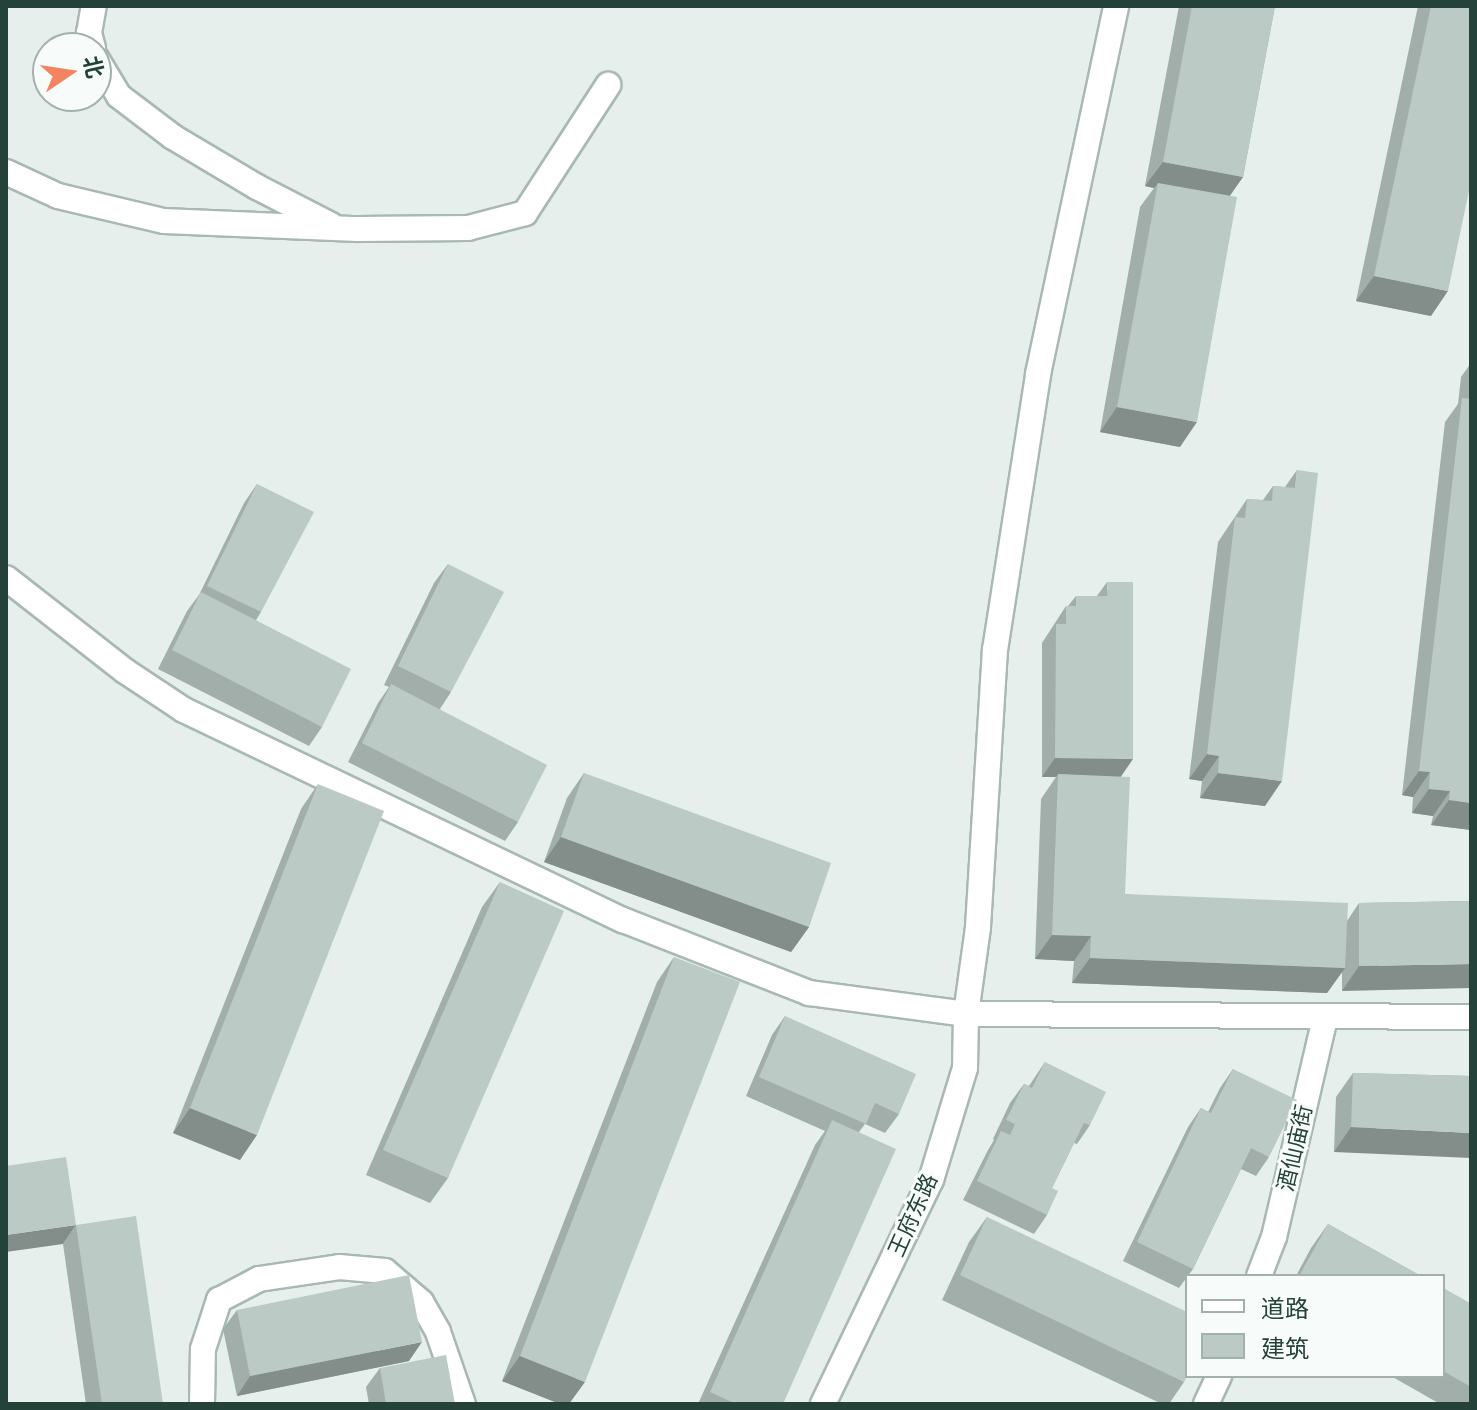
<!DOCTYPE html>
<meta charset="utf-8">
<style>
body{margin:0}
#map{position:relative;width:1477px;height:1410px;overflow:hidden;background:#e6efeb;font-family:"PT Sans Narrow","Noto Sans SC",sans-serif}
div>[style]{position:absolute}
.roads{filter:drop-shadow(2px 0 #a8b8b2) drop-shadow(-2px 0 #a8b8b2) drop-shadow(0 2px #a8b8b2) drop-shadow(0 -2px #a8b8b2)}
.street>*{height:24px;margin:-12px;padding:0 12px;transform-origin:12px;border-radius:12px;background:#fff}
.wall>*{inset:0;background:#a1aea9}
.shaded-wall>*{inset:0;background:#838d89}
.building>*{inset:0;background:#bbcac4}
span{translate:-50% -50%;white-space:nowrap;text-align:center;line-height:1.15;-webkit-text-stroke:6px #f7fbf9;paint-order:stroke}
.street-label{font-size:22px;color:#24423a}
.frame{position:absolute;inset:0;border:8px solid #24423a;pointer-events:none}
.legend{position:absolute;left:1185px;top:1274px;width:260px;height:104px;box-sizing:border-box;background:#f7fbf9;border:2px solid #a3b1ad;margin:0;padding:10px 14px;list-style:none;font-size:24px;color:#24423a}
.legend li{display:flex;align-items:center;gap:16px;height:40px}
.legend b{width:40px;border:2px solid #a3b1ad}
.north{position:absolute;left:32px;top:32px;width:80px;height:80px;box-sizing:border-box;background:#f7fbf9;border:2px solid #a3b1ad;border-radius:50%;rotate:77deg;font-size:22px;font-weight:700;line-height:32px;text-align:center;color:#24423a}
.north::after{content:'';display:block;margin:auto;width:28px;height:36px;background:#f4845f;clip-path:polygon(50% 0,100% 100%,50% 72%,0 100%)}
</style>
<div id="map">
<div class="roads">
<div class="street">
<div style="left:93px;top:48px;width:16px;rotate:-105deg"></div>
<div style="left:89px;top:33px;width:27px;rotate:-80deg"></div>
<div style="left:96px;top:58px;width:44px;rotate:58.8deg"></div>
<div style="left:119px;top:96px;width:68px;rotate:37.2deg"></div>
<div style="left:173px;top:137px;width:98px;rotate:30.8deg"></div>
<div style="left:257px;top:187px;width:83px;rotate:27.2deg"></div>
<div style="left:6px;top:172px;width:57px;rotate:24.8deg"></div>
<div style="left:58px;top:196px;width:109px;rotate:13.3deg"></div>
<div style="left:164px;top:221px;width:194px;rotate:2.4deg"></div>
<div style="left:358px;top:229px;width:110px;rotate:-0.5deg"></div>
<div style="left:468px;top:228px;width:59px;rotate:-14.7deg"></div>
<div style="left:525px;top:213px;width:153px;rotate:-57deg"></div>
<div style="left:6px;top:578px;width:151px;rotate:38deg"></div>
<div style="left:125px;top:671px;width:71px;rotate:33.5deg"></div>
<div style="left:184px;top:710px;width:487px;rotate:25.6deg"></div>
<div style="left:623px;top:920px;width:200px;rotate:21.4deg"></div>
<div style="left:809px;top:993px;width:158px;rotate:7.6deg"></div>
<div style="left:966px;top:1014px;width:505px;rotate:0.34deg"></div>
<div style="left:1259px;top:1276px;width:42px;rotate:-69deg"></div>
<div style="left:1274px;top:1237px;width:225px;rotate:-76.9deg"></div>
<div style="left:202px;top:1404px;width:55px;rotate:-89deg"></div>
<div style="left:203px;top:1349px;width:52px;rotate:-71.9deg"></div>
<div style="left:219px;top:1300px;width:45px;rotate:-27.7deg"></div>
<div style="left:259px;top:1279px;width:81px;rotate:-8.5deg"></div>
<div style="left:339px;top:1267px;width:46px;rotate:5deg"></div>
<div style="left:385px;top:1271px;width:48px;rotate:40.7deg"></div>
<div style="left:421px;top:1302px;width:34px;rotate:60deg"></div>
<div style="left:438px;top:1332px;width:76px;rotate:70.9deg"></div>
<div style="left:823px;top:1404px;width:249px;rotate:-64.3deg"></div>
<div style="left:931px;top:1180px;width:117px;rotate:-73.1deg"></div>
<div style="left:965px;top:1068px;width:54px;rotate:-88.9deg"></div>
<div style="left:966px;top:1014px;width:88px;rotate:-82.1deg"></div>
<div style="left:978px;top:927px;width:278px;rotate:-86.5deg"></div>
<div style="left:995px;top:650px;width:279px;rotate:-81.1deg"></div>
<div style="left:1038px;top:374px;width:376px;rotate:-78deg"></div>
<div style="left:1206px;top:1404px;width:31px;rotate:-65deg"></div>
</div>
</div>
<div class="wall">
<div style="clip-path:polygon(1179px 6px,1275px 6px,1243px 177px,1230px 196px,1180px 447px,1100px 432px,1140px 207px,1154px 188px,1145px 186px)"></div>
<div style="clip-path:polygon(1418px 6px,1471px 6px,1431px 316px,1356px 301px)"></div>
<div style="clip-path:polygon(1471px 363px,1471px 830px,1431px 825px,1433px 816px,1412px 813px,1413px 797px,1402px 795px,1445px 422px,1458px 404px,1461px 377px)"></div>
<div style="clip-path:polygon(1297px 470px,1265px 806px,1200px 798px,1202px 781px,1189px 779px,1218px 542px,1247px 499px,1263px 500px,1273px 486px,1285px 487px)"></div>
<div style="clip-path:polygon(257px 484px,261px 612px,256px 620px,322px 727px,309px 746px,158px 669px,187px 611px,199px 595px,244px 503px)"></div>
<div style="clip-path:polygon(448px 564px,451px 692px,440px 709px,518px 822px,505px 841px,348px 762px,378px 703px,389px 687px,384px 685px,434px 583px)"></div>
<div style="clip-path:polygon(1107px 582px,1120px 776px,1125px 894px,1347px 921px,1359px 903px,1471px 901px,1342px 991px,1342px 972px,1327px 993px,1072px 983px,1074px 961px,1035px 959px,1041px 799px,1056px 777px,1042px 777px,1042px 643px,1066px 606px,1068px 606px,1076px 596px,1097px 596px)"></div>
<div style="clip-path:polygon(584px 773px,809px 927px,791px 952px,544px 862px,567px 798px)"></div>
<div style="clip-path:polygon(318px 784px,240px 1160px,173px 1133px,301px 809px)"></div>
<div style="clip-path:polygon(500px 882px,448px 1178px,430px 1203px,366px 1175px,482px 907px)"></div>
<div style="clip-path:polygon(674px 957px,569px 1404px,560px 1404px,502px 1381px,657px 982px)"></div>
<div style="clip-path:polygon(785px 1016px,899px 1114px,885px 1133px,865px 1124px,859px 1132px,783px 1404px,698px 1404px,815px 1145px,825px 1131px,746px 1096px,772px 1035px)"></div>
<div style="clip-path:polygon(1045px 1062px,1090px 1125px,1077px 1144px,1074px 1143px,1052px 1188px,1047px 1215px,1034px 1234px,963px 1200px,988px 1150px,994px 1140px,993px 1139px,1010px 1103px,1024px 1084px,1029px 1086px)"></div>
<div style="clip-path:polygon(1233px 1069px,1269px 1157px,1256px 1176px,1241px 1169px,1193px 1269px,1179px 1288px,1123px 1261px,1188px 1127px,1201px 1108px,1208px 1112px,1220px 1088px)"></div>
<div style="clip-path:polygon(1353px 1073px,1471px 1076px,1334px 1152px,1336px 1097px)"></div>
<div style="clip-path:polygon(987px 1217px,1184px 1382px,1169px 1404px,1162px 1404px,942px 1300px,969px 1242px)"></div>
<div style="clip-path:polygon(1328px 1224px,1421px 1276px,1296px 1276px,1311px 1248px)"></div>
<div style="clip-path:polygon(76px 1225px,163px 1404px,86px 1404px,63px 1244px)"></div>
<div style="clip-path:polygon(1443px 1288px,1471px 1304px,1471px 1404px,1440px 1404px,1391px 1376px,1443px 1376px)"></div>
<div style="clip-path:polygon(237px 1310px,409px 1361px,237px 1396px,223px 1329px)"></div>
<div style="clip-path:polygon(380px 1368px,455px 1404px,369px 1404px,366px 1387px)"></div>
</div>
<div class="shaded-wall">
<div style="clip-path:polygon(1163px 162px,1243px 177px,1225px 202px,1158px 183px,1154px 188px,1145px 186px)"></div>
<div style="clip-path:polygon(1374px 276px,1448px 291px,1431px 316px,1356px 301px)"></div>
<div style="clip-path:polygon(1117px 407px,1197px 422px,1180px 447px,1100px 432px)"></div>
<div style="clip-path:polygon(1207px 754px,1219px 756px,1202px 781px,1189px 779px)"></div>
<div style="clip-path:polygon(1055px 758px,1133px 759px,1120px 778px,1058px 774px,1056px 777px,1042px 777px)"></div>
<div style="clip-path:polygon(1419px 771px,1430px 772px,1413px 797px,1402px 795px)"></div>
<div style="clip-path:polygon(1218px 773px,1282px 781px,1265px 806px,1200px 798px)"></div>
<div style="clip-path:polygon(1429px 789px,1450px 791px,1433px 816px,1412px 813px)"></div>
<div style="clip-path:polygon(1449px 800px,1471px 803px,1471px 830px,1431px 825px)"></div>
<div style="clip-path:polygon(561px 837px,809px 927px,791px 952px,544px 862px)"></div>
<div style="clip-path:polygon(1052px 935px,1091px 936px,1074px 961px,1035px 959px)"></div>
<div style="clip-path:polygon(1090px 958px,1345px 968px,1327px 993px,1072px 983px)"></div>
<div style="clip-path:polygon(1471px 964px,1471px 988px,1342px 991px,1359px 966px)"></div>
<div style="clip-path:polygon(190px 1108px,257px 1135px,240px 1160px,173px 1133px)"></div>
<div style="clip-path:polygon(1351px 1127px,1471px 1133px,1471px 1158px,1334px 1152px)"></div>
<div style="clip-path:polygon(76px 1225px,63px 1244px,6px 1252px,6px 1235px)"></div>
<div style="clip-path:polygon(422px 1342px,409px 1361px,237px 1396px,250px 1376px)"></div>
<div style="clip-path:polygon(520px 1356px,585px 1382px,569px 1404px,560px 1404px,502px 1381px)"></div>
</div>
<div class="building">
<div style="clip-path:polygon(1192px 6px,1275px 6px,1243px 177px,1163px 162px)"></div>
<div style="clip-path:polygon(1431px 6px,1471px 6px,1471px 181px,1448px 291px,1374px 276px)"></div>
<div style="clip-path:polygon(1158px 183px,1237px 197px,1197px 422px,1117px 407px)"></div>
<div style="clip-path:polygon(1462px 398px,1471px 399px,1471px 803px,1449px 800px,1450px 791px,1429px 789px,1430px 772px,1419px 771px)"></div>
<div style="clip-path:polygon(1297px 470px,1318px 473px,1282px 781px,1218px 773px,1219px 756px,1207px 754px,1235px 517px,1245px 518px,1247px 499px,1272px 501px,1273px 486px,1295px 488px)"></div>
<div style="clip-path:polygon(257px 484px,314px 512px,261px 612px,207px 586px)"></div>
<div style="clip-path:polygon(448px 564px,504px 592px,451px 692px,398px 666px)"></div>
<div style="clip-path:polygon(1107px 582px,1133px 582px,1133px 759px,1055px 758px,1056px 624px,1066px 624px,1066px 606px,1076px 606px,1076px 596px,1108px 596px)"></div>
<div style="clip-path:polygon(201px 592px,351px 669px,322px 727px,172px 650px)"></div>
<div style="clip-path:polygon(391px 684px,547px 765px,518px 822px,362px 743px)"></div>
<div style="clip-path:polygon(584px 773px,831px 863px,809px 927px,561px 837px)"></div>
<div style="clip-path:polygon(1058px 774px,1130px 777px,1125px 894px,1348px 903px,1345px 968px,1090px 958px,1091px 936px,1052px 935px)"></div>
<div style="clip-path:polygon(318px 784px,384px 811px,257px 1135px,190px 1108px)"></div>
<div style="clip-path:polygon(500px 882px,564px 911px,448px 1178px,383px 1150px)"></div>
<div style="clip-path:polygon(1471px 901px,1471px 964px,1359px 966px,1359px 903px)"></div>
<div style="clip-path:polygon(674px 957px,740px 982px,585px 1382px,520px 1356px)"></div>
<div style="clip-path:polygon(785px 1016px,916px 1074px,899px 1114px,875px 1103px,866px 1124px,759px 1077px)"></div>
<div style="clip-path:polygon(1045px 1062px,1106px 1092px,1090px 1125px,1084px 1123px,1052px 1188px,1058px 1191px,1047px 1215px,977px 1181px,1001px 1131px,1010px 1135px,1015px 1124px,1006px 1120px,1024px 1084px,1032px 1088px)"></div>
<div style="clip-path:polygon(1233px 1069px,1297px 1100px,1269px 1157px,1251px 1148px,1193px 1269px,1137px 1242px,1201px 1108px,1211px 1113px)"></div>
<div style="clip-path:polygon(1353px 1073px,1471px 1076px,1471px 1133px,1351px 1127px)"></div>
<div style="clip-path:polygon(832px 1120px,896px 1149px,783px 1404px,736px 1404px,710px 1392px)"></div>
<div style="clip-path:polygon(66px 1157px,76px 1225px,6px 1235px,6px 1166px)"></div>
<div style="clip-path:polygon(136px 1216px,163px 1404px,102px 1404px,76px 1225px)"></div>
<div style="clip-path:polygon(987px 1217px,1187px 1312px,1187px 1376px,1184px 1382px,960px 1275px)"></div>
<div style="clip-path:polygon(1328px 1224px,1421px 1276px,1299px 1276px)"></div>
<div style="clip-path:polygon(409px 1275px,422px 1342px,250px 1376px,237px 1310px)"></div>
<div style="clip-path:polygon(1443px 1288px,1471px 1304px,1471px 1387px,1443px 1371px)"></div>
<div style="clip-path:polygon(446px 1355px,455px 1404px,386px 1404px,380px 1368px)"></div>
</div>
<div class="street-label">
<span style="left:1295px;top:1148px;rotate:-77deg">酒仙庙街</span>
<span style="left:913px;top:1215px;rotate:-66deg">王府东路</span>
</div>
<div class="frame"></div>
<ul class="legend">
<li><b style="height:10px;background:#fff"></b>道路</li>
<li><b style="height:22px;background:#bbcac4"></b>建筑</li>
</ul>
<div class="north">北</div>
</div>
